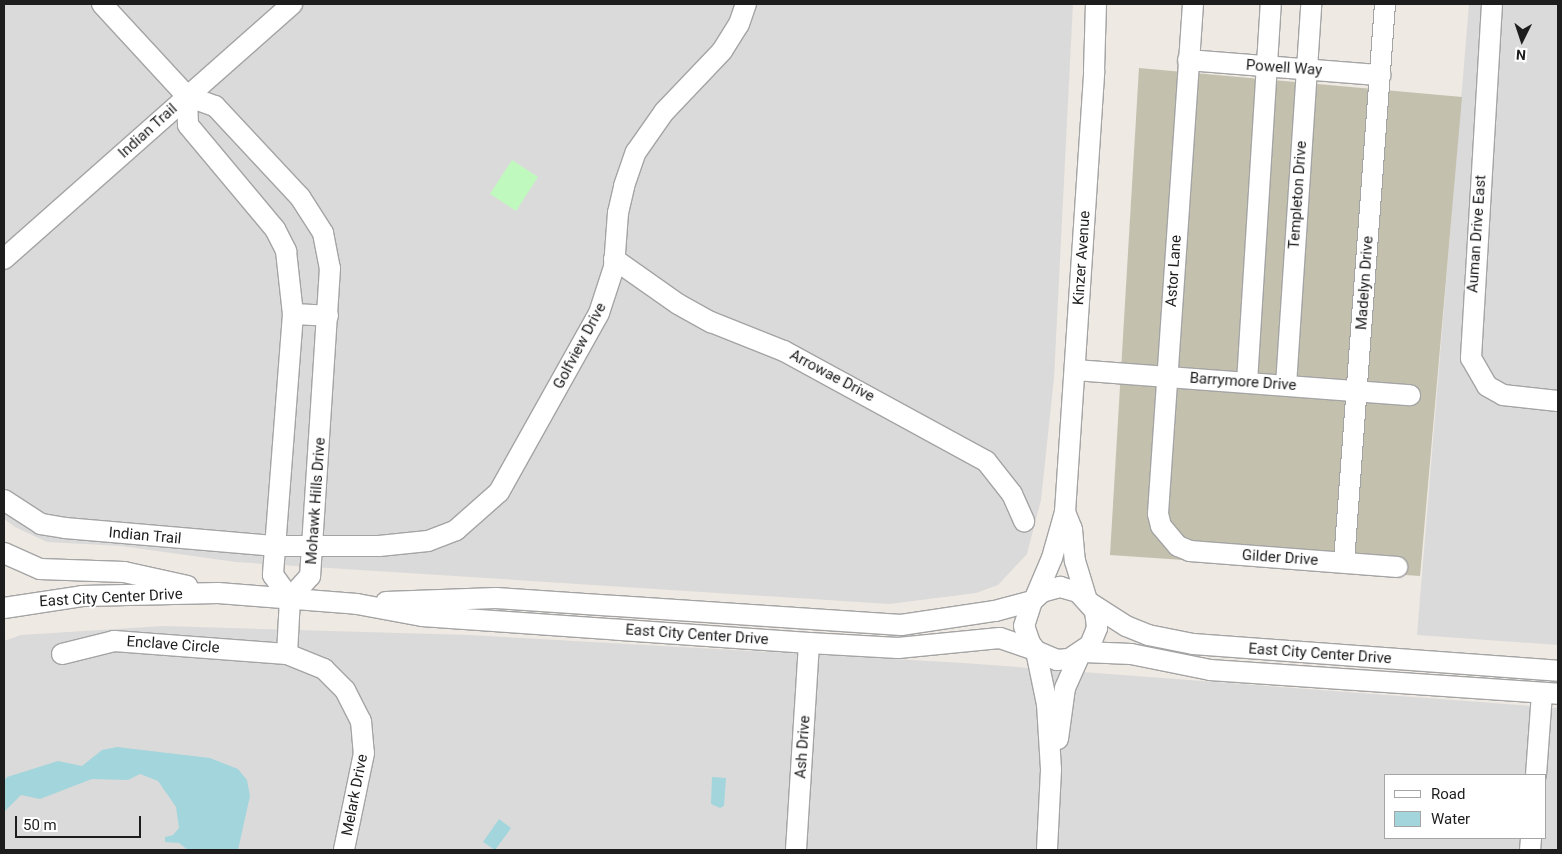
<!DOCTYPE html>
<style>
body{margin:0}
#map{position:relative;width:1562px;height:854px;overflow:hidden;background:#eee9e2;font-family:Roboto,sans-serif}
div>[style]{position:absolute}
.residential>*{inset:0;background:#dbdada}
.construction>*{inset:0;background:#c3c0ae}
.park>*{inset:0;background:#bff9be}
.water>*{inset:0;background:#a2d5dc}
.roads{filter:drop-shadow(1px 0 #a4a4a4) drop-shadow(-1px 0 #a4a4a4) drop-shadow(0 1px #a4a4a4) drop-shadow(0 -1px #a4a4a4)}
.minor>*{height:20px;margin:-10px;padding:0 10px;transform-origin:10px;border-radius:10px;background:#fff}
span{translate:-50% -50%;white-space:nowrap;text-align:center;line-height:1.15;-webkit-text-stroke:4px #fff;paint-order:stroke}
.street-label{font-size:15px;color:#1d1d1d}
.frame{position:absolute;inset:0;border:5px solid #1d1d1d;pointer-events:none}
.legend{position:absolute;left:1384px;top:774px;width:162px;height:65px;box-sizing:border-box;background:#fff;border:1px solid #a5a5a5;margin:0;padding:6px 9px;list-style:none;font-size:15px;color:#1d1d1d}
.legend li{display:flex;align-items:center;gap:10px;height:25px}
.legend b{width:25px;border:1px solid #a5a5a5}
.north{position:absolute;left:1497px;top:15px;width:50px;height:50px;-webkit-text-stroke:4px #fff;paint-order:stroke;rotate:184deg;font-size:14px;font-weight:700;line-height:20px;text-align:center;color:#1d1d1d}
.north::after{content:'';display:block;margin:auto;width:18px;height:22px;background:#1d1d1d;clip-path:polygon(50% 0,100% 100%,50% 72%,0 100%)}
.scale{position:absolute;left:15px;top:816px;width:126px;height:22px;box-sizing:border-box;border:2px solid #1d1d1d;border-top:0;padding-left:6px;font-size:15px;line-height:18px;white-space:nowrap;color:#1d1d1d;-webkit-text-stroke:4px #fff;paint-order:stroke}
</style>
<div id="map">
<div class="residential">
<div style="clip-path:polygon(4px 4px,1073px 4px,1054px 378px,1041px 500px,1027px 554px,998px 585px,976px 593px,889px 604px,236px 562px,121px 546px,47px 542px,15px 527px,4px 519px)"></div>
<div style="clip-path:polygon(1469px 4px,1558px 4px,1558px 645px,1417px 635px)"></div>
<div style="clip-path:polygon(evenodd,163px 626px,469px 635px,964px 663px,1558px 708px,1558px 850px,4px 850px,4px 641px,21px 635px,163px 626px,1386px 775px,1546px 775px,1546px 838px,1386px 838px,1386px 775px)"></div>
</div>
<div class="construction">
<div style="clip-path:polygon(1139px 68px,1462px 97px,1420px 576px,1110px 555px)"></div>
</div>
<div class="park">
<div style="clip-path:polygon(512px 160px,538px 177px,516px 211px,490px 194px)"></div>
</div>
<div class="water">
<div style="clip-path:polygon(117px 747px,210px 758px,238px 769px,247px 780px,250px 796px,238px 850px,188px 850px,179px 843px,165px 842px,165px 837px,173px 835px,179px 828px,176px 807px,158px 781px,140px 774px,128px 780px,92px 779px,40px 799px,21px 795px,4px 812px,4px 781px,7px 777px,58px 761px,82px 766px,102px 750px)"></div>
<div style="clip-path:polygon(712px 777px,726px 778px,724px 806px,720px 808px,711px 804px)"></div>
<div style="clip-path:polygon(499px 819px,511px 828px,495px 850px,483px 842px)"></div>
</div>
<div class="roads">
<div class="minor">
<div style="left:102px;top:4px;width:125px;rotate:47.3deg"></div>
<div style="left:187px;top:96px;width:30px;rotate:20deg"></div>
<div style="left:215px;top:106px;width:125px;rotate:47deg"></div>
<div style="left:300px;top:197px;width:43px;rotate:57.4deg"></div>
<div style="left:323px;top:233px;width:36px;rotate:79deg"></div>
<div style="left:330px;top:268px;width:309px;rotate:93.7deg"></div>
<div style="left:310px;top:576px;width:30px;rotate:132deg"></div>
<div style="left:1193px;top:4px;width:511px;rotate:93.93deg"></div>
<div style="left:1158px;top:514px;width:12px;rotate:76deg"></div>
<div style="left:1161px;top:526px;width:26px;rotate:50deg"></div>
<div style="left:1178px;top:546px;width:13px;rotate:23deg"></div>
<div style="left:1190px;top:551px;width:208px;rotate:4.4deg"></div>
<div style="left:1492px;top:4px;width:355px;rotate:93.4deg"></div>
<div style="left:1471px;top:358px;width:32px;rotate:60deg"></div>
<div style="left:1487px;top:386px;width:18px;rotate:29deg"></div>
<div style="left:1503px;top:395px;width:55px;rotate:6.2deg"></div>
<div style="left:1188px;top:60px;width:193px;rotate:4.5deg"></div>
<div style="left:187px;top:96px;width:29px;rotate:88deg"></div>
<div style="left:188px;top:125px;width:136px;rotate:50.1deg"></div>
<div style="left:275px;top:229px;width:25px;rotate:63deg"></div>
<div style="left:286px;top:251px;width:63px;rotate:83.7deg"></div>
<div style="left:293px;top:314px;width:262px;rotate:94.4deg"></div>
<div style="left:273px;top:575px;width:29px;rotate:54deg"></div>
<div style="left:4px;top:259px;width:385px;rotate:-41.5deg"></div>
<div style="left:614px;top:259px;width:78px;rotate:35.1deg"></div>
<div style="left:678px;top:304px;width:38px;rotate:29deg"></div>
<div style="left:711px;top:322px;width:79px;rotate:21.7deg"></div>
<div style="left:784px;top:351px;width:230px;rotate:28.6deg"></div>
<div style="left:986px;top:461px;width:42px;rotate:51.8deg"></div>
<div style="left:1012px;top:494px;width:30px;rotate:66deg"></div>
<div style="left:293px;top:314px;width:35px;rotate:3deg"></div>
<div style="left:1075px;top:370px;width:336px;rotate:4.3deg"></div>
<div style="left:1247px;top:382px;width:379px;rotate:-86.4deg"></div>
<div style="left:1286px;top:385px;width:382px;rotate:-86.2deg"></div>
<div style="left:4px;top:500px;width:44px;rotate:33deg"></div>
<div style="left:41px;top:524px;width:24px;rotate:9deg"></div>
<div style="left:65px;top:528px;width:212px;rotate:4.9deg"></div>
<div style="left:276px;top:546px;width:103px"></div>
<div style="left:379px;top:546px;width:49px;rotate:-5.8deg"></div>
<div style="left:428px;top:541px;width:30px;rotate:-21deg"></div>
<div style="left:456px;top:530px;width:57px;rotate:-41.5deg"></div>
<div style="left:499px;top:492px;width:205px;rotate:-60.8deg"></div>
<div style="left:599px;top:313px;width:48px;rotate:-71.9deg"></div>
<div style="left:614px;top:267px;width:54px;rotate:-85.8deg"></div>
<div style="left:618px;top:213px;width:28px;rotate:-77deg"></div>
<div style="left:624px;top:186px;width:36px;rotate:-71deg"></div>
<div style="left:636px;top:152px;width:49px;rotate:-55deg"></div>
<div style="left:664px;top:112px;width:84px;rotate:-46.4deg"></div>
<div style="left:722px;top:51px;width:32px;rotate:-58deg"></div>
<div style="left:739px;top:24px;width:21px;rotate:-71deg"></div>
<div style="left:1065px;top:512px;width:18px;rotate:68deg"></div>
<div style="left:1072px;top:529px;width:32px;rotate:85deg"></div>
<div style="left:1075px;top:561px;width:38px;rotate:73deg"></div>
<div style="left:4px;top:553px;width:39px;rotate:24deg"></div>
<div style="left:40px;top:569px;width:84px;rotate:2deg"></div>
<div style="left:124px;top:572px;width:65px;rotate:12.5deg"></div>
<div style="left:1344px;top:562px;width:560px;rotate:-85.8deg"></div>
<div style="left:1035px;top:598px;width:43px;rotate:-67deg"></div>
<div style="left:1052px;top:558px;width:48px;rotate:-74.2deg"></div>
<div style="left:1065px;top:512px;width:442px;rotate:-86.2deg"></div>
<div style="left:1094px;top:71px;width:67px;rotate:-88.3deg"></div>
<div style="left:386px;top:602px;width:110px;rotate:-2.1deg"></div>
<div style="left:496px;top:598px;width:406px;rotate:3.8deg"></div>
<div style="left:901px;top:625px;width:95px;rotate:-8.5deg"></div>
<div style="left:995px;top:611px;width:38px;rotate:-15deg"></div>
<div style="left:1032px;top:601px;width:13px;rotate:-42deg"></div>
<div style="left:1042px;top:592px;width:19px;rotate:-16deg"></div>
<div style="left:1060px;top:587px;width:19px;rotate:16deg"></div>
<div style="left:1078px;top:592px;width:25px;rotate:48deg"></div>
<div style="left:1095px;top:611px;width:17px;rotate:83deg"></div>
<div style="left:1097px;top:628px;width:18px;rotate:112deg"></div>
<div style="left:1090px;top:645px;width:25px;rotate:146deg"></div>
<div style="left:1069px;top:659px;width:12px;rotate:175deg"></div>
<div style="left:1057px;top:660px;width:23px;rotate:-157deg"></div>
<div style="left:1036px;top:651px;width:10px;rotate:-127deg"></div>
<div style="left:1030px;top:643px;width:18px;rotate:-109deg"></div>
<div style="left:1024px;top:626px;width:26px;rotate:-72deg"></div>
<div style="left:1090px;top:603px;width:43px;rotate:32.6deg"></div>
<div style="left:1126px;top:626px;width:24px;rotate:22deg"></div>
<div style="left:1148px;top:635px;width:46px;rotate:11.3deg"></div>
<div style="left:1193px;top:644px;width:366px;rotate:4.2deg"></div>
<div style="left:4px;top:608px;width:79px;rotate:-8.7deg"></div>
<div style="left:82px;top:596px;width:136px;rotate:-1.3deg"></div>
<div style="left:218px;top:593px;width:139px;rotate:4.5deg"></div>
<div style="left:357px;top:604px;width:66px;rotate:10.5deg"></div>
<div style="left:422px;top:616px;width:388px;rotate:4deg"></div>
<div style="left:809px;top:643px;width:89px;rotate:3.2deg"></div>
<div style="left:898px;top:648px;width:102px;rotate:-5.6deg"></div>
<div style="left:1000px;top:638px;width:37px;rotate:19deg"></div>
<div style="left:1036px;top:651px;width:54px;rotate:78.3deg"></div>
<div style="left:1047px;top:704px;width:66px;rotate:86.5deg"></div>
<div style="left:1051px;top:770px;width:80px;rotate:92.9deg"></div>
<div style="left:1084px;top:652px;width:47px;rotate:2.4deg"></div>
<div style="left:1131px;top:654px;width:81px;rotate:11.4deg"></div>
<div style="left:1210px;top:670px;width:349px;rotate:3.9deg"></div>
<div style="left:62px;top:654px;width:54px;rotate:-14deg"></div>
<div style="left:114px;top:641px;width:173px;rotate:4.3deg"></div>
<div style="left:287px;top:654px;width:40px;rotate:22deg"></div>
<div style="left:324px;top:669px;width:30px;rotate:45deg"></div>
<div style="left:345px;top:690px;width:35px;rotate:63deg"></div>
<div style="left:361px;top:721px;width:32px;rotate:85deg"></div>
<div style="left:364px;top:753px;width:99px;rotate:101.7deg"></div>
<div style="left:287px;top:654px;width:56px;rotate:-86.9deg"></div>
<div style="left:1058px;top:739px;width:51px;rotate:-82.2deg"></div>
<div style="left:1065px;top:688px;width:36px;rotate:-66deg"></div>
<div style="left:1536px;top:775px;width:82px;rotate:-85.8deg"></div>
<div style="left:796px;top:850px;width:207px;rotate:-86.4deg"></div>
<div style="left:1530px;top:850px;width:12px;rotate:-85deg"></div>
</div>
</div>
<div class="street-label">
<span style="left:1284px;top:68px;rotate:4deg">Powell Way</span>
<span style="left:148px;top:131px;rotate:-42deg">Indian Trail</span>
<span style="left:1298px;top:195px;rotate:-86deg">Templeton Drive</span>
<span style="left:1477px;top:234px;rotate:-86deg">Auman Drive East</span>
<span style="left:1082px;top:258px;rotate:-86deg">Kinzer Avenue</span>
<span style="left:1174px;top:271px;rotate:-86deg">Astor Lane</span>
<span style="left:1365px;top:283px;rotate:-86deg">Madelyn Drive</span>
<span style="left:580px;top:346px;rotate:-62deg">Golfview Drive</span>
<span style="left:832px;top:376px;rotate:28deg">Arrowae Drive</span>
<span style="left:1243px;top:382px;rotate:4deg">Barrymore Drive</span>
<span style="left:316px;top:501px;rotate:-86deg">Mohawk Hills Drive</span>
<span style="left:145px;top:536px;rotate:5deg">Indian Trail</span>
<span style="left:1280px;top:558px;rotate:4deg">Gilder Drive</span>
<span style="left:111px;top:598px;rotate:-3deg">East City Center Drive</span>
<span style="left:697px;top:635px;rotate:4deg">East City Center Drive</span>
<span style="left:173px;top:645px;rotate:4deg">Enclave Circle</span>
<span style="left:1320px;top:654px;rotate:4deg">East City Center Drive</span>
<span style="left:803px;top:747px;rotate:-86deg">Ash Drive</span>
<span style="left:355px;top:795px;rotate:-79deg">Melark Drive</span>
</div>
<div class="frame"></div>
<ul class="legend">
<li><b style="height:6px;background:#fff"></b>Road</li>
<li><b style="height:14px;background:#a2d5dc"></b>Water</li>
</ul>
<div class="north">N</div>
<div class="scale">50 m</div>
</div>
